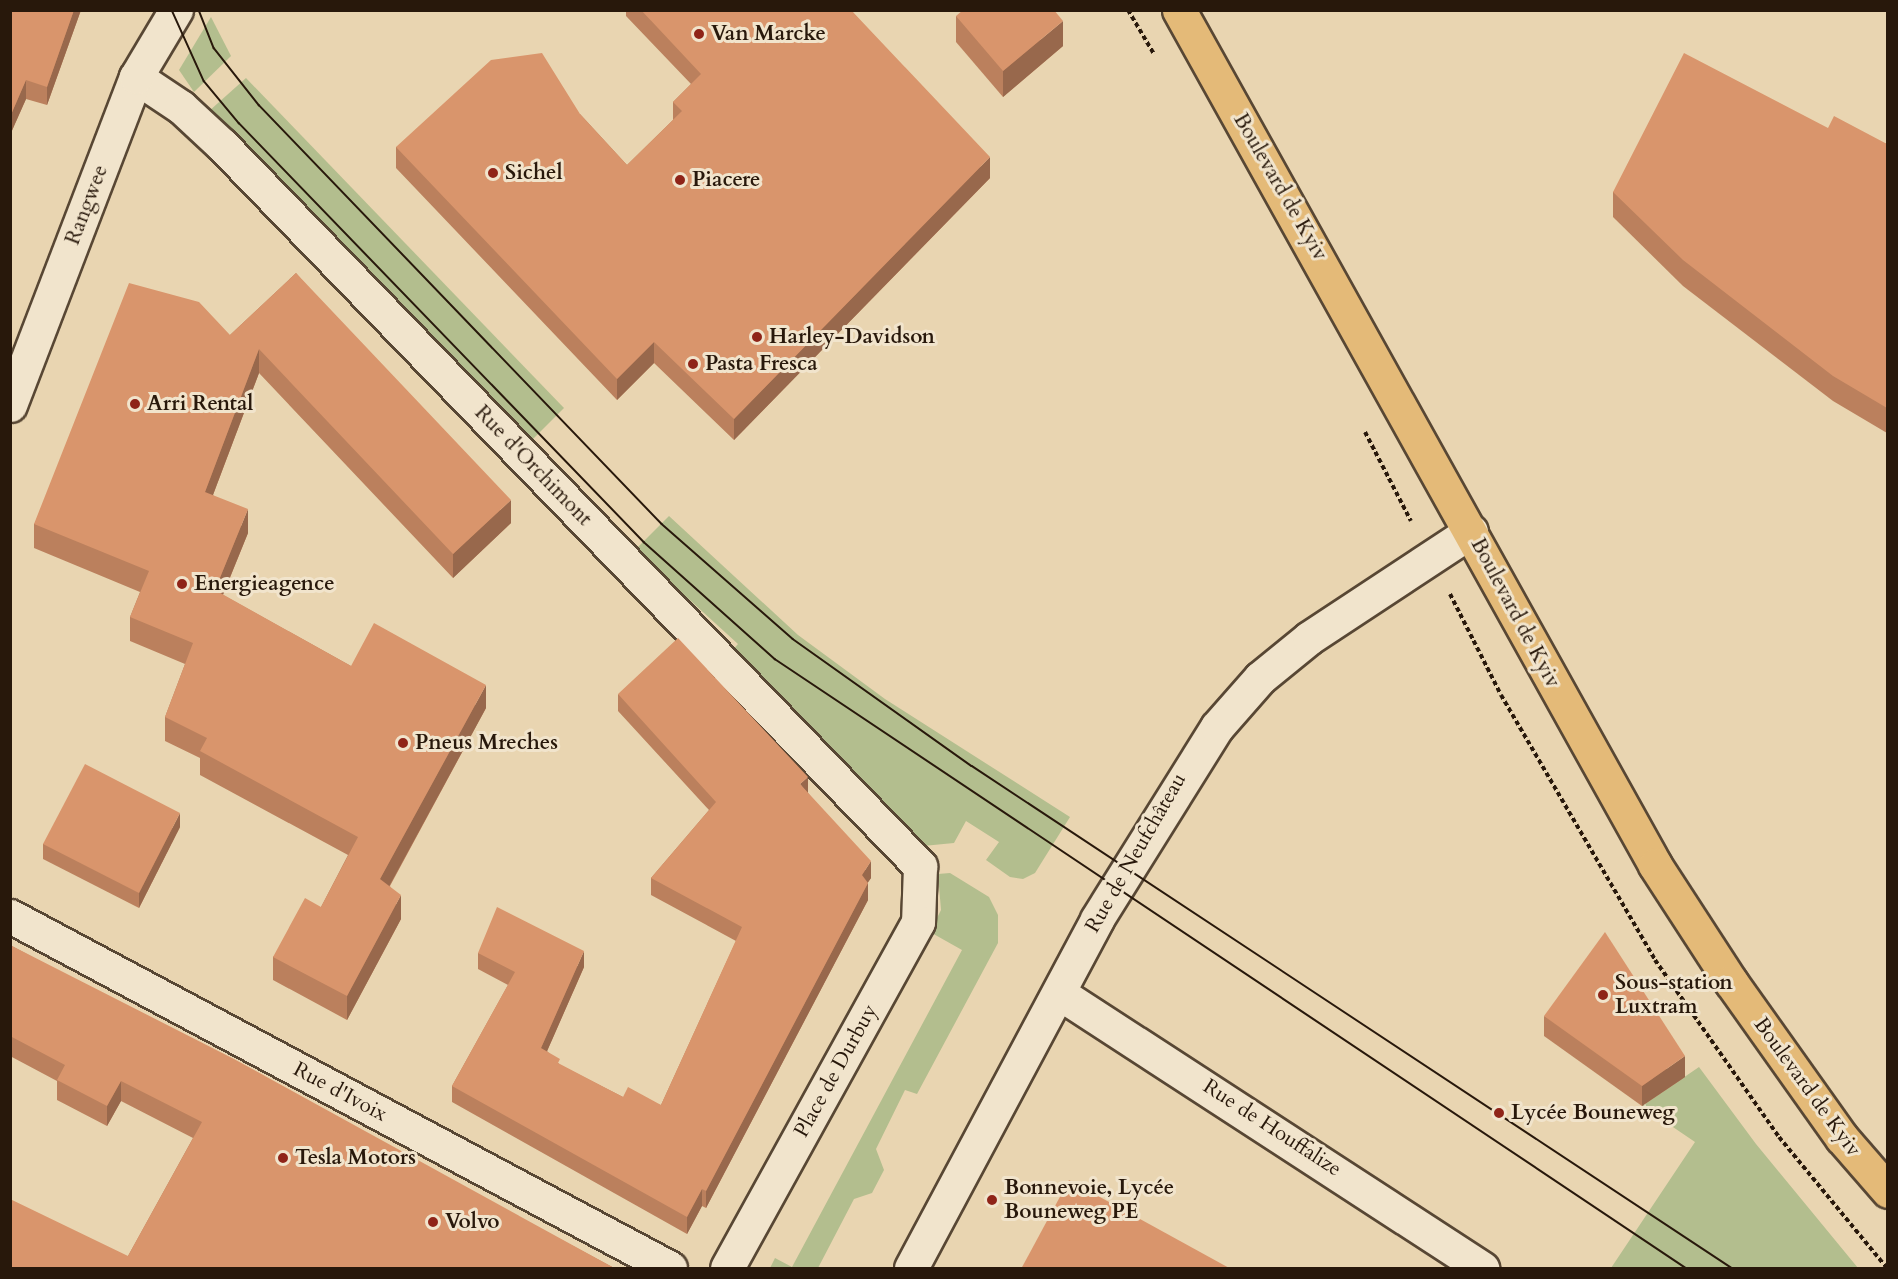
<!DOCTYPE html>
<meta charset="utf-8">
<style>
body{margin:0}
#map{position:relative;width:1898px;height:1279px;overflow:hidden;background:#e9d5b1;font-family:Cardo,serif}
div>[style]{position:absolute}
.green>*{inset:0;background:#b3be8e}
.path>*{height:4px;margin-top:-2px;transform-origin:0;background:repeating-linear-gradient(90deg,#28180b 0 4.5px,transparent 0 7.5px)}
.roads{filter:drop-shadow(2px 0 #584734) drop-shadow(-2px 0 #584734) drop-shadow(0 2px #584734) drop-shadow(0 -2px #584734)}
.street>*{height:33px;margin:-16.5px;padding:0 16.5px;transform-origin:16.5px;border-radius:16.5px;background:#f1e4cc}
.secondary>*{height:33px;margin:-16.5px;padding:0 16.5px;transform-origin:16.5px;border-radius:16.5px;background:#f1e4cc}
.primary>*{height:33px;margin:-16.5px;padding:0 16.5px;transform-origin:16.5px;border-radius:16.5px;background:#e4ba78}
.tram>*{height:1.5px;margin:-0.75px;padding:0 0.75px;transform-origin:0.75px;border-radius:0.75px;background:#28180b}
.wall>*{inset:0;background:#bb805d}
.shaded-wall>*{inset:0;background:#98684c}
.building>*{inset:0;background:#d9956c}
.dots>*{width:16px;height:16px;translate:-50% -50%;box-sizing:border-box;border:3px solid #f1e4cc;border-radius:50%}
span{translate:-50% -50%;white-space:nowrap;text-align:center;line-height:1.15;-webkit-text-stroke:6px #f1e4cc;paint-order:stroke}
.poi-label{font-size:21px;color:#28180b;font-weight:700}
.left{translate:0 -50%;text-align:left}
.street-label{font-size:21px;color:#28180b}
.frame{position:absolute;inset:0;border:12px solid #28180b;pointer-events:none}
</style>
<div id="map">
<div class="green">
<div style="clip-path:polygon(211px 17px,231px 56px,194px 92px,179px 70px)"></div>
<div style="clip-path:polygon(246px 78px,564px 408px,530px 442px,208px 112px)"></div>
<div style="clip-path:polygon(669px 516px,798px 635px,885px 699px,1070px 817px,1035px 873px,1023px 879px,1010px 877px,986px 860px,999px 842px,966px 821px,954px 843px,923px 846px,731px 652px,738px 644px,635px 550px)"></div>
<div style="clip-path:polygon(950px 873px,989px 897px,998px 915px,998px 943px,917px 1094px,905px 1090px,876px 1149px,884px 1170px,872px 1193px,854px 1199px,818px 1268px,770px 1268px,775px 1258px,792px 1267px,962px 950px,930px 932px,941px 910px,938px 874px)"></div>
<div style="clip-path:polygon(1699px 1067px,1756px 1144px,1858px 1268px,1611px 1268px,1695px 1142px,1642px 1106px)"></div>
</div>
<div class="path">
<div style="left:1128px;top:10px;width:51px;rotate:59.4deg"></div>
<div style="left:1365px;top:432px;width:100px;rotate:62.7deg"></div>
<div style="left:1450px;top:594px;width:113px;rotate:63.2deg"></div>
<div style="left:1501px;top:695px;width:306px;rotate:59.8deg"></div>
<div style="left:1655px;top:960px;width:216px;rotate:55deg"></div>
<div style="left:1779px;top:1137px;width:170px;rotate:50.5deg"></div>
</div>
<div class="roads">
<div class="street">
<div style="left:136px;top:77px;width:54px;rotate:33.7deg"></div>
<div style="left:181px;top:107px;width:56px;rotate:42.8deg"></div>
<div style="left:222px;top:145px;width:1004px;rotate:45.93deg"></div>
<div style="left:920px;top:866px;width:56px;rotate:92deg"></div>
<div style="left:918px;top:922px;width:395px;rotate:118.9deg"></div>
<div style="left:10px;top:916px;width:748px;rotate:28.07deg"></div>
<div style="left:1059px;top:993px;width:505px;rotate:33.03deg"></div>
</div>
<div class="secondary">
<div style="left:10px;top:405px;width:351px;rotate:-69deg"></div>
<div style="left:136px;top:77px;width:78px;rotate:-59.2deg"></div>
<div style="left:911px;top:1268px;width:395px;rotate:-61.9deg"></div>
<div style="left:1097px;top:919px;width:226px;rotate:-58deg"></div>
<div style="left:1217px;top:727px;width:65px;rotate:-48.7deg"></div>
<div style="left:1260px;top:678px;width:63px;rotate:-39.2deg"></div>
<div style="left:1309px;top:638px;width:194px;rotate:-33.4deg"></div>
</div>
<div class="primary">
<div style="left:1179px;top:10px;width:979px;rotate:60.89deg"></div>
<div style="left:1655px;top:865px;width:140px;rotate:57deg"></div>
<div style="left:1731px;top:982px;width:191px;rotate:54.6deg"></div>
<div style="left:1842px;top:1138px;width:70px;rotate:49deg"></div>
</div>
</div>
<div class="tram">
<div style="left:172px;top:10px;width:78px;rotate:65.7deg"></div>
<div style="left:204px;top:81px;width:55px;rotate:50.2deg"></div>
<div style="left:239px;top:123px;width:583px;rotate:45.97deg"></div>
<div style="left:644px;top:542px;width:176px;rotate:41.8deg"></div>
<div style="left:775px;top:659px;width:1096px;rotate:33.76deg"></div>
<div style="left:199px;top:10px;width:41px;rotate:68.5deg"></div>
<div style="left:214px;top:48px;width:73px;rotate:51.7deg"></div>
<div style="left:259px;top:105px;width:581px;rotate:46.12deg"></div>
<div style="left:662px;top:524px;width:174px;rotate:41.3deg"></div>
<div style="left:793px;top:639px;width:219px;rotate:35.4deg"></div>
<div style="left:972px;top:766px;width:911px;rotate:33.45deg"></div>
</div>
<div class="wall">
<div style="clip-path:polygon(10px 10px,81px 10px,47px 105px,26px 99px,10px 135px)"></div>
<div style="clip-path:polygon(626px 10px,851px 10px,990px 178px,734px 440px,654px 363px,617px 400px,396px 168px,396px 147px,580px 114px,627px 165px,673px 120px,673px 102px,691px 84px,626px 16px)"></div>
<div style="clip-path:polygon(956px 16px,1063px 46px,1003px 97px,956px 42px)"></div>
<div style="clip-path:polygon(1828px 128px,1887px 144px,1887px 433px,1833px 401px,1683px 286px,1613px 217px,1613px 192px)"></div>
<div style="clip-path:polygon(296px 273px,511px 523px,453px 578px,259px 373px,213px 495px,248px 533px,223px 595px,351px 666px,486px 708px,390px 886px,401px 919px,347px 1020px,273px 980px,273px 957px,321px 907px,348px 855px,200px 775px,200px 758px,165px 741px,165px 717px,185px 664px,130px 641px,130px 617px,140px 592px,34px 548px,34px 524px,230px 335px)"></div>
<div style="clip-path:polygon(618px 694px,808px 793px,871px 878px,868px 882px,868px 900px,706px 1208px,702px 1206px,687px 1234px,452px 1102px,452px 1086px,508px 985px,478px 969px,478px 953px,584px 967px,547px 1051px,560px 1065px,623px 1097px,661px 1105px,736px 941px,651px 895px,651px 878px,709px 810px,618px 711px)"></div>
<div style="clip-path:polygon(180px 827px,139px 908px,43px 859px,43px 844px)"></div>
<div style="clip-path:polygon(10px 945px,616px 1269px,128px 1256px,193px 1138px,121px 1101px,107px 1126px,57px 1100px,57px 1081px,10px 1056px)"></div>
<div style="clip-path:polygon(1544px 1016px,1685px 1077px,1642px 1106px,1544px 1036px)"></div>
</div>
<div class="shaded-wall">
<div style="clip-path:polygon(74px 10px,81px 10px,47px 105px,47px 87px)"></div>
<div style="clip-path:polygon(1063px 21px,1063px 46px,1003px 97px,1003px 71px)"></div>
<div style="clip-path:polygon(26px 80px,26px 99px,10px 135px,10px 117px)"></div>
<div style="clip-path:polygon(990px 157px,990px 178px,734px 440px,734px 419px)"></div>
<div style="clip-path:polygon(654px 342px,654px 363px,617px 400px,617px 379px)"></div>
<div style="clip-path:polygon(259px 349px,259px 373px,205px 516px,205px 492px)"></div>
<div style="clip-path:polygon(511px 500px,511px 523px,453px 578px,453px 554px)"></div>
<div style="clip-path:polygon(248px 509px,248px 533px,215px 614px,215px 590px)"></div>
<div style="clip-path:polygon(486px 685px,486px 708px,380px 903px,380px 879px)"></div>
<div style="clip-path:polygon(808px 777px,808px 794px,800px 784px)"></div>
<div style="clip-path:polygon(180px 813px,180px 827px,139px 908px,139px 893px)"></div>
<div style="clip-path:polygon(871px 861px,871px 878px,862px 891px,862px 875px)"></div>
<div style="clip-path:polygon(868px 883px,868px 900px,706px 1208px,706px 1191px)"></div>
<div style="clip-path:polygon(401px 895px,401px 919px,347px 1020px,347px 996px)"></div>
<div style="clip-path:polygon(584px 951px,584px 967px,541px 1065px,541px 1048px)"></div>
<div style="clip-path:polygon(1685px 1056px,1685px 1077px,1642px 1106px,1642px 1086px)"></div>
<div style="clip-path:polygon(121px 1081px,121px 1101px,107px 1126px,107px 1106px)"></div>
<div style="clip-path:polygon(702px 1189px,702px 1206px,687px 1234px,687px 1217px)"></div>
</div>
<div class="building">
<div style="clip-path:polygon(10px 10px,74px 10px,47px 87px,26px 80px,10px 117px)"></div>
<div style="clip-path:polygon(641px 10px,851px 10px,990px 157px,734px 419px,654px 342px,617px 379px,396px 147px,491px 60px,542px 53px,580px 114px,627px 165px,682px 111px,673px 102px,701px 74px)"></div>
<div style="clip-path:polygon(963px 10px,1054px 10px,1063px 21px,1003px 71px,956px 16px)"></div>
<div style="clip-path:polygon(1684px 53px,1828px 128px,1834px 116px,1887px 144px,1887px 408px,1833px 376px,1683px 260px,1613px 192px)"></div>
<div style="clip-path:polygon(296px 273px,511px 500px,453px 554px,259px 349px,205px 492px,248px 509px,215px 590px,351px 666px,374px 623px,486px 685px,380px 879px,401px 895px,347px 996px,273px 957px,305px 898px,321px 907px,358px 837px,200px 751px,207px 738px,165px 717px,193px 643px,130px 617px,149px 571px,34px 524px,129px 283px,199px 302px,230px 335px)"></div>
<div style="clip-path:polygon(678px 638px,808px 777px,800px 784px,871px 861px,862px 875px,868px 883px,706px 1191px,702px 1189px,687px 1217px,452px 1086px,515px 972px,478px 953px,497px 907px,584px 951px,541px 1048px,560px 1059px,558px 1063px,623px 1097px,628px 1087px,661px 1105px,742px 927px,651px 878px,716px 802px,618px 694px)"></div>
<div style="clip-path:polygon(85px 764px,180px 813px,139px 893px,43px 844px)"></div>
<div style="clip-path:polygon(1605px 932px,1685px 1056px,1642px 1086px,1544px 1016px)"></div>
<div style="clip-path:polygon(10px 945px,234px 1059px,616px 1269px,10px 1269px,10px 1199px,128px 1256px,202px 1122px,121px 1081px,107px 1106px,57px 1080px,65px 1065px,10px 1036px)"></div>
<div style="clip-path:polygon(1069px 1180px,1231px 1269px,1021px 1269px)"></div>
</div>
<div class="dots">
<div style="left:699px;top:34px;background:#8f2418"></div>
<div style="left:493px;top:173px;background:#8f2418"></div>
<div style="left:680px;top:180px;background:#8f2418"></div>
<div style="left:757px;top:337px;background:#8f2418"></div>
<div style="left:693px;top:364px;background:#8f2418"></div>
<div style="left:135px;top:404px;background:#8f2418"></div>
<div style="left:182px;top:584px;background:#8f2418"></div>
<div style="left:403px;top:743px;background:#8f2418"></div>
<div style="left:1603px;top:995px;background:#8f2418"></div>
<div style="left:1499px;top:1113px;background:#8f2418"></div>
<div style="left:283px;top:1158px;background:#8f2418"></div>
<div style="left:992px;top:1200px;background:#8f2418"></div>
<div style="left:433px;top:1222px;background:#8f2418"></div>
</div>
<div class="poi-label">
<span class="left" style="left:711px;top:34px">Van Marcke</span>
<span class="left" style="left:505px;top:173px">Sichel</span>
<span class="left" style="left:692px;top:180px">Piacere</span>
<span class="left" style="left:769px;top:337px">Harley-Davidson</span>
<span class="left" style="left:705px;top:364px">Pasta Fresca</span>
<span class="left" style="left:147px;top:404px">Arri Rental</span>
<span class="left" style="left:194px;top:584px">Energieagence</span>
<span class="left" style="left:415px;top:743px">Pneus Mreches</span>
<span class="left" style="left:1615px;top:995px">Sous-station<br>Luxtram</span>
<span class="left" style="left:1511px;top:1113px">Lycée Bouneweg</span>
<span class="left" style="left:295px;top:1158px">Tesla Motors</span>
<span class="left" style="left:1004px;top:1200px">Bonnevoie, Lycée<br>Bouneweg PE</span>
<span class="left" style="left:445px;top:1222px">Volvo</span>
</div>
<div class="street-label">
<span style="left:1280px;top:187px;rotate:60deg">Boulevard de Kyiv</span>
<span style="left:87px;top:205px;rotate:-69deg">Rangwee</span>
<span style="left:533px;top:466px;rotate:46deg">Rue d'Orchimont</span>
<span style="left:1515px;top:613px;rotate:62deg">Boulevard de Kyiv</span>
<span style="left:1136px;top:853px;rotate:-60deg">Rue de Neufchâteau</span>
<span style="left:836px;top:1071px;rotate:-61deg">Place de Durbuy</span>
<span style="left:1807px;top:1087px;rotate:54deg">Boulevard de Kyiv</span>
<span style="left:340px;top:1092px;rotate:28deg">Rue d'Ivoix</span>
<span style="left:1272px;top:1128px;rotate:33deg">Rue de Houffalize</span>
</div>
<div class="frame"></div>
</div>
